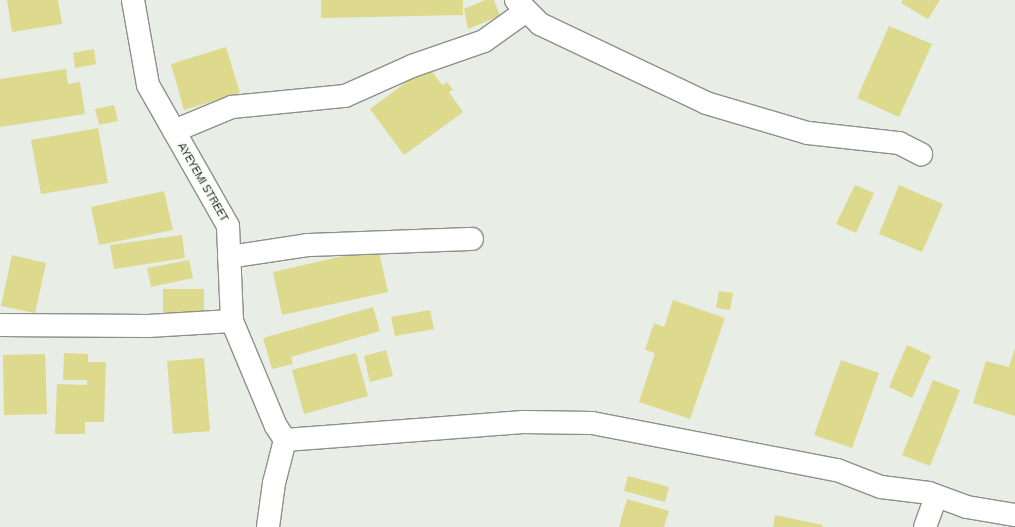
<!DOCTYPE html>
<style>
body{margin:0}
#map{position:relative;width:1015px;height:527px;overflow:hidden;background:#e8ede5;font-family:Mulish,sans-serif}
div>[style]{position:absolute}
.building>*{inset:0;background:#ddd98d}
.roads{filter:drop-shadow(1px 0 #8c918a) drop-shadow(-1px 0 #8c918a) drop-shadow(0 1px #8c918a) drop-shadow(0 -1px #8c918a)}
.minor>*{height:22px;margin:-11px;padding:0 11px;transform-origin:11px;border-radius:11px;background:#fff}
span{translate:-50% -50%;white-space:nowrap;text-align:center;line-height:1.15;-webkit-text-stroke:3px #f5faf3;paint-order:stroke}
.street-label{font-size:11px;color:#0e100d}
</style>
<div id="map">
<div class="building">
<div style="clip-path:polygon(7px 0,58px 0,62px 24px,12px 32px)"></div>
<div style="clip-path:polygon(321px 0,463px 0,463px 15px,321px 18px)"></div>
<div style="clip-path:polygon(485px 0,494px 0,500px 16px,468px 29px,464px 9px)"></div>
<div style="clip-path:polygon(903px 0,940px 0,928px 19px,901px 3px)"></div>
<div style="clip-path:polygon(889px 26px,932px 44px,899px 117px,857px 98px)"></div>
<div style="clip-path:polygon(226px 47px,240px 93px,184px 110px,171px 64px)"></div>
<div style="clip-path:polygon(94px 49px,96px 64px,75px 68px,73px 53px)"></div>
<div style="clip-path:polygon(428px 66px,442px 85px,447px 82px,453px 90px,449px 92px,463px 112px,404px 155px,370px 109px)"></div>
<div style="clip-path:polygon(66px 69px,68px 84px,80px 82px,85px 114px,0 127px,0 79px)"></div>
<div style="clip-path:polygon(114px 105px,118px 121px,99px 125px,95px 109px)"></div>
<div style="clip-path:polygon(98px 128px,108px 183px,41px 194px,31px 140px)"></div>
<div style="clip-path:polygon(855px 185px,874px 193px,856px 233px,836px 224px)"></div>
<div style="clip-path:polygon(899px 185px,943px 204px,922px 252px,879px 234px)"></div>
<div style="clip-path:polygon(164px 191px,173px 230px,99px 245px,91px 207px)"></div>
<div style="clip-path:polygon(182px 235px,185px 258px,114px 269px,110px 245px)"></div>
<div style="clip-path:polygon(378px 248px,388px 292px,282px 315px,273px 272px)"></div>
<div style="clip-path:polygon(12px 255px,46px 263px,35px 313px,1px 306px)"></div>
<div style="clip-path:polygon(189px 260px,193px 278px,151px 287px,147px 268px)"></div>
<div style="clip-path:polygon(163px 289px,204px 289px,204px 316px,163px 317px)"></div>
<div style="clip-path:polygon(719px 291px,733px 293px,730px 310px,716px 308px)"></div>
<div style="clip-path:polygon(673px 300px,725px 318px,690px 419px,639px 402px,655px 353px,645px 350px,654px 323px,664px 327px)"></div>
<div style="clip-path:polygon(373px 307px,380px 331px,291px 357px,293px 364px,272px 369px,263px 338px)"></div>
<div style="clip-path:polygon(430px 310px,434px 329px,395px 336px,391px 317px)"></div>
<div style="clip-path:polygon(907px 345px,931px 356px,912px 398px,889px 387px)"></div>
<div style="clip-path:polygon(1015px 348px,1015px 416px,973px 403px,986px 361px,1009px 367px)"></div>
<div style="clip-path:polygon(386px 350px,393px 376px,370px 382px,364px 356px)"></div>
<div style="clip-path:polygon(64px 353px,88px 354px,88px 362px,106px 362px,104px 422px,85px 422px,85px 434px,55px 434px,57px 384px,87px 385px,87px 380px,63px 380px)"></div>
<div style="clip-path:polygon(356px 353px,368px 396px,304px 414px,292px 370px)"></div>
<div style="clip-path:polygon(45px 354px,47px 414px,4px 415px,3px 355px)"></div>
<div style="clip-path:polygon(204px 358px,210px 431px,173px 434px,167px 361px)"></div>
<div style="clip-path:polygon(841px 360px,879px 373px,852px 448px,814px 435px)"></div>
<div style="clip-path:polygon(933px 380px,960px 390px,930px 466px,902px 455px)"></div>
<div style="clip-path:polygon(628px 476px,669px 487px,665px 502px,624px 491px)"></div>
<div style="clip-path:polygon(627px 499px,669px 511px,664px 527px,619px 527px)"></div>
<div style="clip-path:polygon(775px 515px,823px 525px,822px 527px,773px 527px)"></div>
</div>
<div class="roads">
<div class="minor">
<div style="left:133px;top:0;width:86px;rotate:80deg"></div>
<div style="left:148px;top:85px;width:162px;rotate:60.4deg"></div>
<div style="left:228px;top:226px;width:95px;rotate:87.6deg"></div>
<div style="left:232px;top:321px;width:114px;rotate:67.3deg"></div>
<div style="left:276px;top:426px;width:17px;rotate:57deg"></div>
<div style="left:285px;top:440px;width:44px;rotate:104.3deg"></div>
<div style="left:274px;top:483px;width:44px;rotate:97.8deg"></div>
<div style="left:516px;top:0;width:34px;rotate:45deg"></div>
<div style="left:540px;top:24px;width:184px;rotate:25.4deg"></div>
<div style="left:706px;top:103px;width:106px;rotate:16.4deg"></div>
<div style="left:808px;top:133px;width:92px;rotate:6.3deg"></div>
<div style="left:899px;top:143px;width:25px;rotate:27deg"></div>
<div style="left:174px;top:131px;width:63px;rotate:-22.5deg"></div>
<div style="left:232px;top:107px;width:114px;rotate:-5.6deg"></div>
<div style="left:345px;top:96px;width:73px;rotate:-24.1deg"></div>
<div style="left:412px;top:66px;width:76px;rotate:-19.1deg"></div>
<div style="left:484px;top:41px;width:52px;rotate:-35.5deg"></div>
<div style="left:229px;top:257px;width:79px;rotate:-8.7deg"></div>
<div style="left:307px;top:245px;width:165px;rotate:-2.1deg"></div>
<div style="left:0;top:325px;width:148px;rotate:0.4deg"></div>
<div style="left:148px;top:326px;width:84px;rotate:-3.4deg"></div>
<div style="left:285px;top:440px;width:239px;rotate:-4.3deg"></div>
<div style="left:523px;top:422px;width:69px;rotate:0.8deg"></div>
<div style="left:592px;top:423px;width:249px;rotate:10.9deg"></div>
<div style="left:837px;top:470px;width:47px;rotate:21.1deg"></div>
<div style="left:881px;top:487px;width:48px;rotate:7.1deg"></div>
<div style="left:929px;top:493px;width:40px;rotate:20.2deg"></div>
<div style="left:967px;top:507px;width:49px;rotate:9.5deg"></div>
<div style="left:925px;top:527px;width:33px;rotate:-70deg"></div>
</div>
</div>
<div class="street-label">
<span style="left:203px;top:182px;rotate:60deg">AYEYEMI STREET</span>
</div>
</div>
